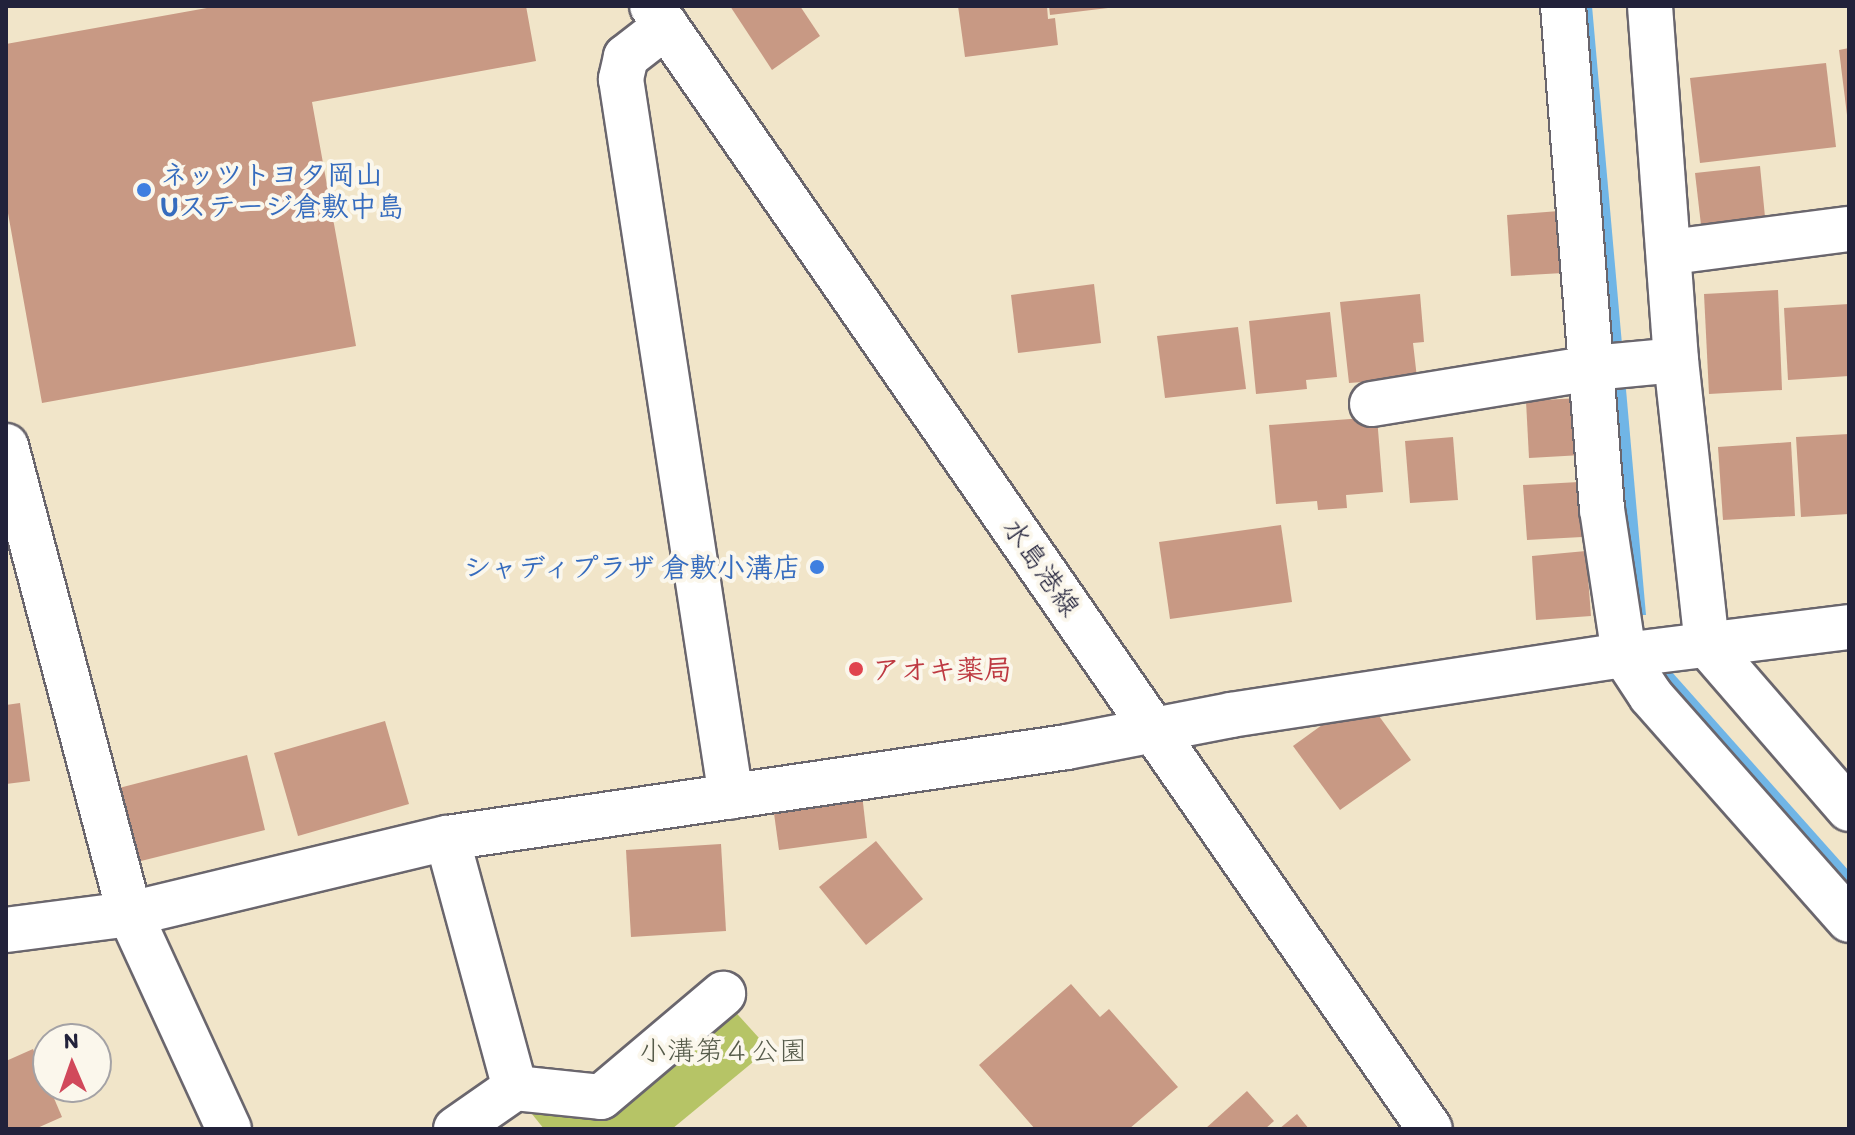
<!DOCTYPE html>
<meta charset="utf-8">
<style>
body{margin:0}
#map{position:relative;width:1855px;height:1135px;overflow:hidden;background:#f1e5c9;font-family:Itim,"Klee One",sans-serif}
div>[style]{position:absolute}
.green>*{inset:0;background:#b6c466}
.water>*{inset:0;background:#70b5e6}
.building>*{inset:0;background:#c89984}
.roads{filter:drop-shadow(2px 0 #6a666d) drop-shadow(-2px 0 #6a666d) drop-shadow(0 2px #6a666d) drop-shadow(0 -2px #6a666d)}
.street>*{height:44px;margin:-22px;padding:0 22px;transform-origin:22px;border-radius:22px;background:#fff}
.secondary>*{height:44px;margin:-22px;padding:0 22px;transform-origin:22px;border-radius:22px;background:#fff}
.dots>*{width:22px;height:22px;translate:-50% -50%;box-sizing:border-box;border:4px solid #fbf7ec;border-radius:50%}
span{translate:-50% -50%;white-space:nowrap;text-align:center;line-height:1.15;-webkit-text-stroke:8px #fbf7ec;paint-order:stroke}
.shop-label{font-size:28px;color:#366cbe;font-weight:700}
.left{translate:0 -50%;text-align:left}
.right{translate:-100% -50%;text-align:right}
.street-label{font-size:28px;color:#22223b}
.health-label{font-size:28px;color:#be3a42;font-weight:700}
.park-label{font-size:28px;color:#565b4a}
.frame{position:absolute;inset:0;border:8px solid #22223b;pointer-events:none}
.north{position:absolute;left:32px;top:1023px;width:80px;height:80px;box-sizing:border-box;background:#fbf7ec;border:2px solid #a4a2a5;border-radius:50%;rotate:358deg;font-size:22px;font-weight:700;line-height:32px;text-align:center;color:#22223b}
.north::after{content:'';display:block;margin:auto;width:28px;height:36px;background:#d1495b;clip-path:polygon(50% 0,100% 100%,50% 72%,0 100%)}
</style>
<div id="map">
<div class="green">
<div style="clip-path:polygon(730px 1006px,769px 1049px,672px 1129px,544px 1129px,528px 1109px)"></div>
</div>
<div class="water">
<div style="clip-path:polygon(1578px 6px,1592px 6px,1646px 615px,1631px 615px)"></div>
<div style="clip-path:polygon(1671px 671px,1849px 871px,1849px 895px,1653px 674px)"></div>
</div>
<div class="building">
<div style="clip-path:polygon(218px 6px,526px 6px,536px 61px,312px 102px,356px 346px,42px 403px,6px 202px,6px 44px)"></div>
<div style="clip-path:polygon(730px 6px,800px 6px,820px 36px,772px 70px)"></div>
<div style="clip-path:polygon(958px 6px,1047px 6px,1048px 19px,1055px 18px,1058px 45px,965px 57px)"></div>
<div style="clip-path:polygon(1049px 6px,1108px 6px,1108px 8px,1050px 15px)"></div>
<div style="clip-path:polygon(1849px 48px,1849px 115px,1847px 115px,1839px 50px)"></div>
<div style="clip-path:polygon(1826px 63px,1836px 147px,1700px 163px,1690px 78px)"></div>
<div style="clip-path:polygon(1760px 166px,1765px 217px,1701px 225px,1695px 173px)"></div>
<div style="clip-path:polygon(1559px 211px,1563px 273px,1511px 276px,1507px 215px)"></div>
<div style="clip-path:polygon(1094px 284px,1101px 343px,1018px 353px,1011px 295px)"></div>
<div style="clip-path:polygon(1778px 290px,1782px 390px,1709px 394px,1704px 294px)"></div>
<div style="clip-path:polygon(1420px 294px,1424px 342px,1413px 343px,1417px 378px,1349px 383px,1340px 302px)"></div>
<div style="clip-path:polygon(1849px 304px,1849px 376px,1788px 380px,1784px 308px)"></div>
<div style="clip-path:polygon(1330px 312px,1337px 377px,1306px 380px,1307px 389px,1256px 394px,1249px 321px)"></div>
<div style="clip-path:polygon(1238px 327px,1246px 389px,1165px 398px,1157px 336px)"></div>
<div style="clip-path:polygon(1579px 398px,1582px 455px,1529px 458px,1526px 401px)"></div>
<div style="clip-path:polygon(1377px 417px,1383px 492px,1346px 495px,1347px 508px,1318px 510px,1317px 501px,1276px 504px,1269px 425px)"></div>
<div style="clip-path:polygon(1849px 434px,1849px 514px,1801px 517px,1796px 437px)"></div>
<div style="clip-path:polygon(1453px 437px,1458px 500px,1410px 503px,1405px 441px)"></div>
<div style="clip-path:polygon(1791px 442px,1795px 516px,1723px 520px,1718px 447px)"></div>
<div style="clip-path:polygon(1579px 482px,1582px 537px,1527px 540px,1523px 485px)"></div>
<div style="clip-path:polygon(1281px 525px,1292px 602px,1170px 619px,1159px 542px)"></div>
<div style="clip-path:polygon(1586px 551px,1591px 616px,1536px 620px,1532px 556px)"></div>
<div style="clip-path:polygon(1368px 701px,1411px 760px,1340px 810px,1293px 746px,1351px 704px)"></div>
<div style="clip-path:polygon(20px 703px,30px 781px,6px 784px,6px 705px)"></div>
<div style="clip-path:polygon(385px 721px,409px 804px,298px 836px,274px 753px)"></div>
<div style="clip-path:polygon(247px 755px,265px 830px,137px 862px,119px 788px)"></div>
<div style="clip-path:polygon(862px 794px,867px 838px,779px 850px,773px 806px)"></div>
<div style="clip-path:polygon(876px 841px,923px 899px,866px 945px,819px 887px)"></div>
<div style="clip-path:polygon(721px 844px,726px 931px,631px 937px,626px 850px)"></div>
<div style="clip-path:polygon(1071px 984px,1100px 1017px,1109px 1009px,1178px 1087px,1129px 1129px,1035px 1129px,979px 1065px)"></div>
<div style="clip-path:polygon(33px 1049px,62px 1117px,35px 1129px,6px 1129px,6px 1061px)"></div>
<div style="clip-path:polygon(1247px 1091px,1274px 1121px,1265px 1129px,1205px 1129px)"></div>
<div style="clip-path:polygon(1297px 1114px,1309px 1129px,1279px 1129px)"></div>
</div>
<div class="roads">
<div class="street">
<div style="left:1563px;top:6px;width:505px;rotate:85.57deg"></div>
<div style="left:1602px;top:509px;width:148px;rotate:81.4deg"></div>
<div style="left:1624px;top:655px;width:49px;rotate:56.6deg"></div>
<div style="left:1651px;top:696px;width:299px;rotate:48.5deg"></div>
<div style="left:1650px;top:6px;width:355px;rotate:85.8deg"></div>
<div style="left:1676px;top:360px;width:287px;rotate:83.8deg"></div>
<div style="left:1707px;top:645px;width:217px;rotate:49.1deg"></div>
<div style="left:666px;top:26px;width:51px;rotate:142.2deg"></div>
<div style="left:626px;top:57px;width:23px;rotate:103deg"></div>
<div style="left:621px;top:79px;width:726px;rotate:81.29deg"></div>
<div style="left:1671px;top:252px;width:179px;rotate:-7.4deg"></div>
<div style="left:1372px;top:404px;width:223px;rotate:-9.3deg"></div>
<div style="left:1592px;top:368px;width:84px;rotate:-5.4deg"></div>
<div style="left:6px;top:446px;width:484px;rotate:75.2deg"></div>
<div style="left:130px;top:914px;width:237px;rotate:65.3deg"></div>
<div style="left:447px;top:838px;width:259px;rotate:74.8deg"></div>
<div style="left:6px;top:930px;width:125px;rotate:-7.4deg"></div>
<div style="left:130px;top:914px;width:326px;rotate:-13.5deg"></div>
<div style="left:447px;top:838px;width:627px;rotate:-8.35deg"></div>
<div style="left:1067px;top:747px;width:167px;rotate:-11deg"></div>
<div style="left:1231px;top:715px;width:398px;rotate:-8.7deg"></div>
<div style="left:1624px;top:655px;width:227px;rotate:-7.1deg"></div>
<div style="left:456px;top:1129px;width:72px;rotate:-34.8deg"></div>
<div style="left:515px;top:1088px;width:86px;rotate:6deg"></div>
<div style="left:601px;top:1097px;width:160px;rotate:-40.2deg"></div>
</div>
<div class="secondary">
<div style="left:652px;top:6px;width:1366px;rotate:55.29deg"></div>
</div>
</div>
<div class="dots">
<div style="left:144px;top:190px;background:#3f7fe0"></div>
<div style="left:817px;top:567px;background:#3f7fe0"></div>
<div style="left:856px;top:669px;background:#e0444e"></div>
</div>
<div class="shop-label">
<span class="left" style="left:160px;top:190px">ネッツトヨタ岡山<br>Uステージ倉敷中島</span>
<span class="right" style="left:801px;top:567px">シャディプラザ 倉敷小溝店</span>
</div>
<div class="street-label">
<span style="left:1042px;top:567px;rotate:55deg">水島港線</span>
</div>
<div class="health-label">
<span class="left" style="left:872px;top:669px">アオキ薬局</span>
</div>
<div class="park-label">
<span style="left:723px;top:1050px">小溝第４公園</span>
</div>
<div class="frame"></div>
<div class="north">N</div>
</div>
